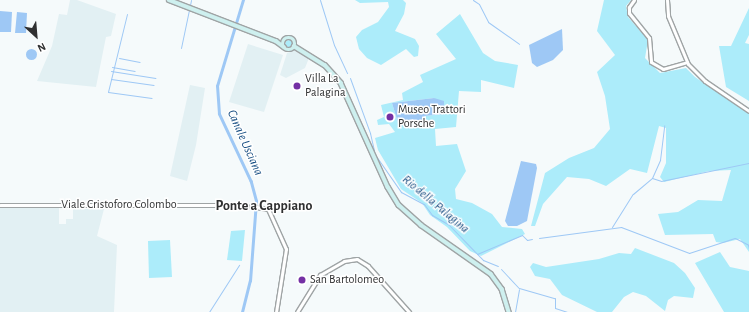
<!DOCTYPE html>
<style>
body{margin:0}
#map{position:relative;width:749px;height:312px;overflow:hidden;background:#f5fafb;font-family:"Alegreya Sans",sans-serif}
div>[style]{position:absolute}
.built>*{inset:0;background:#e2f0f3}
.green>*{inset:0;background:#acecfa}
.round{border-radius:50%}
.water>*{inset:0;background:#9ec8f5}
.stream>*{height:1px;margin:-0.5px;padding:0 0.5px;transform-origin:0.5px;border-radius:0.5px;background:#9ec8f5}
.canal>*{height:2.5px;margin:-1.25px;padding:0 1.25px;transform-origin:1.25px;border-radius:1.25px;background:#9ec8f5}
.tertiary-tunnel>*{height:3px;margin-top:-1.5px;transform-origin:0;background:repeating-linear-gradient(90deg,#cdd2d3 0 3px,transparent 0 4.5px)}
.roads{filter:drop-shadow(1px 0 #9fa4a5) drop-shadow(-1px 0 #9fa4a5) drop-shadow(0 1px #9fa4a5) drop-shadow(0 -1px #9fa4a5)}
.tertiary>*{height:3px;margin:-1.5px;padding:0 1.5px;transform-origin:1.5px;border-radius:1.5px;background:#fff}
.secondary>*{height:3.5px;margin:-1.75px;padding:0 1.75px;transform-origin:1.75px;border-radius:1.75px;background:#cef0ef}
.secondary>.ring{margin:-1.75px;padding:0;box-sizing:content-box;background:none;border:3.5px solid #cef0ef;border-radius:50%}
.dots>*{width:11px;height:11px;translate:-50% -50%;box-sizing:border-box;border:2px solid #fff;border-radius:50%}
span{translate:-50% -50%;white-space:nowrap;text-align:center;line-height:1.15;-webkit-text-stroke:3px #fff;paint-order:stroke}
.poi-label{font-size:12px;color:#2f3031}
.left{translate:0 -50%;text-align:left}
.street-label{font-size:12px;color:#2f3031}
.water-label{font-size:13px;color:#1c5285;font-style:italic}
.quarter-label{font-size:14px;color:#2f3031;font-weight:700}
.north{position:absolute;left:16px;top:16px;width:40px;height:40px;-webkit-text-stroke:3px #fff;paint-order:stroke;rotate:154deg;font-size:11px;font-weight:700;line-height:16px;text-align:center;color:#2f3031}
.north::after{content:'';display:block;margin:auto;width:14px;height:18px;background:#2f3031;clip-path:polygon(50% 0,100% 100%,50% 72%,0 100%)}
</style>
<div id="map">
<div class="built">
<div style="clip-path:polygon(70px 0,77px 0,116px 14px,111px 36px,106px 37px,96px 87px,37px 81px,52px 46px,59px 14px,67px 15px)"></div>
<div style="clip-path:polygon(248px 44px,283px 55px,264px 112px,229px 102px)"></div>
<div style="clip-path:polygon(296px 50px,309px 58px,305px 68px,286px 78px,280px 75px,287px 53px)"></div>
<div style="clip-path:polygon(190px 85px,205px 88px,196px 145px,187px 181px,170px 176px)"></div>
<div style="clip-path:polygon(0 205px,59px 205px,59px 224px,66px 224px,66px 219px,73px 219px,73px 209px,104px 209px,97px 236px,117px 245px,114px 312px,0 312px)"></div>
</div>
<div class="green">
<div style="clip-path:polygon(355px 0,403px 0,406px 3px,404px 14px,395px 31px,415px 39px,419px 46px,418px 56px,414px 57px,406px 49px,381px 65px,367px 58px,359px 49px,356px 37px,362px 30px,378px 22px,389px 7px,388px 2px,360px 3px)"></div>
<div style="clip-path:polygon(604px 0,631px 0,626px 6px,628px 17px,648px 40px,645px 58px,660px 73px,686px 68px,695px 77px,749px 114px,749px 252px,740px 239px,723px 243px,716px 242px,713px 234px,665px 235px,658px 214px,678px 212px,698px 200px,722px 201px,731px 170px,709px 171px,664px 182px,660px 177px,666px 163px,666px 128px,659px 126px,647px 173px,630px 169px,606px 186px,589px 179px,567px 177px,543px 204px,535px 226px,531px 226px,545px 173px,569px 158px,594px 148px,610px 129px,605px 96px,597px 72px,615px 55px,597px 31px)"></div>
<div style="clip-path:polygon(749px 8px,749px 35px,745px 43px,749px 44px,749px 101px,726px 87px,719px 46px,731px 46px)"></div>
<div style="clip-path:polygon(evenodd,460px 14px,483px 53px,495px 61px,518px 65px,514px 88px,481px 80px,481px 92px,459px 91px,456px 127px,435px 129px,436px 146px,457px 144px,466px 171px,455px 189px,456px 199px,472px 203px,492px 214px,502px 227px,522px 229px,525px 234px,481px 256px,470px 251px,447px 227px,430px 215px,422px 203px,401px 189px,378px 150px,375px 138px,395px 132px,389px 124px,378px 125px,377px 120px,384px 117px,381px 105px,403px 100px,402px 93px,423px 82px,420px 75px,456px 59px,436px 34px,460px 14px,434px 98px,444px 114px,424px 116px,423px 120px,399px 126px,392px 103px,434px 98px)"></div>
<div class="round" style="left:284.5px;top:39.5px;width:9px;height:9px"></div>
<div style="clip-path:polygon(245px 230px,242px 261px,227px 260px,231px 231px)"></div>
<div style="clip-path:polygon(170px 240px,172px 277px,149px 278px,148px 241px)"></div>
<div style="clip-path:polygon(635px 248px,674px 263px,685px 273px,695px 288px,693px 298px,674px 296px,668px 300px,665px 311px,646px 296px,633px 292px,624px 297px,612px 312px,597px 312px,562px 295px,550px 279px,535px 276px,530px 267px,533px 263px,546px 267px,599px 259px,619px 253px,631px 254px)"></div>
<div style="clip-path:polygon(720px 252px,730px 267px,749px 271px,749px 312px,724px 312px,695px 263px)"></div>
</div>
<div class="water">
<div style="clip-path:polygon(0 11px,12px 12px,11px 32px,0 32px)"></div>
<div style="clip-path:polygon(17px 12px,27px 13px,26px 33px,15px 33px)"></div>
<div style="clip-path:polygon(562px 29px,563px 50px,553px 60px,537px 67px,532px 63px,529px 45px)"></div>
<div class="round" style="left:25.5px;top:48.5px;width:11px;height:11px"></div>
<div style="clip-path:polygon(434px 98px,444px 101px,444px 114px,424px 116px,423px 120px,399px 126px,392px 103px)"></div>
<div style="clip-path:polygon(521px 161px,536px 164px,537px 168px,527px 221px,517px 226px,508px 226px,505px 221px)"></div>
</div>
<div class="stream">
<div style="left:320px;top:0;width:47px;rotate:72.7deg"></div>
<div style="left:334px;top:45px;width:31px;rotate:65deg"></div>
<div style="left:473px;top:0;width:7px;rotate:34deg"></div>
<div style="left:479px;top:4px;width:20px;rotate:63deg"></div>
<div style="left:488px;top:22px;width:38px;rotate:35deg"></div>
<div style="left:127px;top:14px;width:80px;rotate:103.7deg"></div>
<div style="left:108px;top:92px;width:44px;rotate:7.8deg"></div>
<div style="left:181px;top:48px;width:49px;rotate:-78.2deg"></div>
<div style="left:119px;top:58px;width:21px;rotate:11deg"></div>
<div style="left:112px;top:67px;width:23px;rotate:10deg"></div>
<div style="left:111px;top:71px;width:45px;rotate:9deg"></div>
<div style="left:350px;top:78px;width:59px;rotate:70deg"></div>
<div style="left:370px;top:133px;width:18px;rotate:77deg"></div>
<div style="left:111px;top:79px;width:43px;rotate:7.9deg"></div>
<div style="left:376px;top:156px;width:44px;rotate:55.2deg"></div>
<div style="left:401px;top:192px;width:26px;rotate:28deg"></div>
<div style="left:424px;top:204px;width:14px;rotate:54deg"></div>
<div style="left:432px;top:215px;width:20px;rotate:30deg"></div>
<div style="left:449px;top:225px;width:49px;rotate:45.8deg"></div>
<div style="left:483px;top:260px;width:16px;rotate:22deg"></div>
<div style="left:652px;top:178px;width:9px;rotate:18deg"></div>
<div style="left:661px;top:181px;width:90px;rotate:-11.6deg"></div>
<div style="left:612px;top:227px;width:39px;rotate:-58deg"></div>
<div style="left:633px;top:194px;width:25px;rotate:-40deg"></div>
<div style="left:652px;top:178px;width:20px;rotate:-66deg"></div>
<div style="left:660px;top:160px;width:35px;rotate:-83deg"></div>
<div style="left:539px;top:238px;width:83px;rotate:-7.6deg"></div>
<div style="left:621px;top:227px;width:73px;rotate:20.9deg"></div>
<div style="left:689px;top:253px;width:48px;rotate:-18.1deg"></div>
<div style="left:735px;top:238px;width:16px;rotate:27deg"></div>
<div style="left:748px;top:245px;width:4px;rotate:76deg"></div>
<div style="left:477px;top:254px;width:49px;rotate:-22.9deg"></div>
<div style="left:522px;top:235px;width:7px;rotate:45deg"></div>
<div style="left:527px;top:240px;width:5px;rotate:-11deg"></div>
<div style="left:501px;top:269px;width:26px;rotate:47deg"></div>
<div style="left:519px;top:288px;width:37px;rotate:16deg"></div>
<div style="left:555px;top:298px;width:10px;rotate:90deg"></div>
<div style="left:555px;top:308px;width:13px;rotate:18deg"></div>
<div style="left:209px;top:312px;width:56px;rotate:-57.4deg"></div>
<div style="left:515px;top:312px;width:23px;rotate:-80deg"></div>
</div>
<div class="canal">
<div style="left:242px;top:312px;width:32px;rotate:-76deg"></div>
<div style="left:250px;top:281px;width:80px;rotate:-85.7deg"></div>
<div style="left:256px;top:201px;width:20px;rotate:-105deg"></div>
<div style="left:251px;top:182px;width:75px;rotate:-115.2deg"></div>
<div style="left:219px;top:114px;width:28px;rotate:-94deg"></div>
<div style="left:217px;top:86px;width:90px;rotate:-73.2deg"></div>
</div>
<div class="tertiary-tunnel">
<div style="left:239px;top:205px;width:12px;rotate:5deg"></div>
</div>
<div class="roads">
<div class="tertiary">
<div style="left:634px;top:0;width:9px;rotate:126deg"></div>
<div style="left:629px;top:7px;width:6px;rotate:90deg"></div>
<div style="left:629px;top:13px;width:32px;rotate:51deg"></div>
<div style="left:649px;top:38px;width:24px;rotate:85deg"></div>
<div style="left:651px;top:62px;width:14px;rotate:30deg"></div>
<div style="left:663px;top:69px;width:25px;rotate:-16deg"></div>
<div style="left:667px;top:0;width:16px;rotate:86deg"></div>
<div style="left:668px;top:16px;width:52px;rotate:67.4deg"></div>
<div style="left:688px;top:64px;width:24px;rotate:45deg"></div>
<div style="left:705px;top:81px;width:53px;rotate:34.3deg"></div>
<div style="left:0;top:205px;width:239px"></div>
<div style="left:251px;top:206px;width:17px;rotate:10deg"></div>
<div style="left:268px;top:209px;width:44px;rotate:65.8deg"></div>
<div style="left:286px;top:249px;width:64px;rotate:99deg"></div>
<div style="left:297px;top:312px;width:44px;rotate:-58.1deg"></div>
<div style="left:320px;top:275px;width:28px;rotate:-30deg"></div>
<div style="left:344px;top:261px;width:13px;rotate:-9deg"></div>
<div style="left:357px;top:259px;width:13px;rotate:32deg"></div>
<div style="left:368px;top:266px;width:62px;rotate:48.3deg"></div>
</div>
<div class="secondary">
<div style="left:169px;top:0;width:115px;rotate:21deg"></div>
<div style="left:276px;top:41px;width:10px;rotate:37deg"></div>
<div class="ring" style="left:283px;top:38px;width:8.5px;height:8.5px"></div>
<div style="left:294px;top:46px;width:36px;rotate:32deg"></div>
<div style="left:325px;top:65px;width:24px;rotate:48deg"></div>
<div style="left:341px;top:83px;width:114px;rotate:65.7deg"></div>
<div style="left:388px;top:187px;width:21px;rotate:59deg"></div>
<div style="left:399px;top:205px;width:30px;rotate:42deg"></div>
<div style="left:421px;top:225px;width:85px;rotate:35deg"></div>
<div style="left:491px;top:274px;width:19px;rotate:54deg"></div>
<div style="left:502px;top:289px;width:24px;rotate:73deg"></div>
</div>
</div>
<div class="dots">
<div style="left:297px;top:86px;background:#7430a4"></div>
<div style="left:390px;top:117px;background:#7430a4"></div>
<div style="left:302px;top:280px;background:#7430a4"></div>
</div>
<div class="poi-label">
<span class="left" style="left:305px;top:86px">Villa La<br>Palagina</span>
<span class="left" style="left:398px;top:117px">Museo Trattori<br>Porsche</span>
<span class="left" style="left:310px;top:280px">San Bartolomeo</span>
</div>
<div class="street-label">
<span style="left:119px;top:205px">Viale Cristoforo Colombo</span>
</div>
<div class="water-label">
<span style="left:244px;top:143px;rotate:66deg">Canale Usciana</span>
<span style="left:435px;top:205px;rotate:40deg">Rio della Palagina</span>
</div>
<div class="quarter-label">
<span style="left:264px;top:206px">Ponte a Cappiano</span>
</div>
<div class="north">N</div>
</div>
